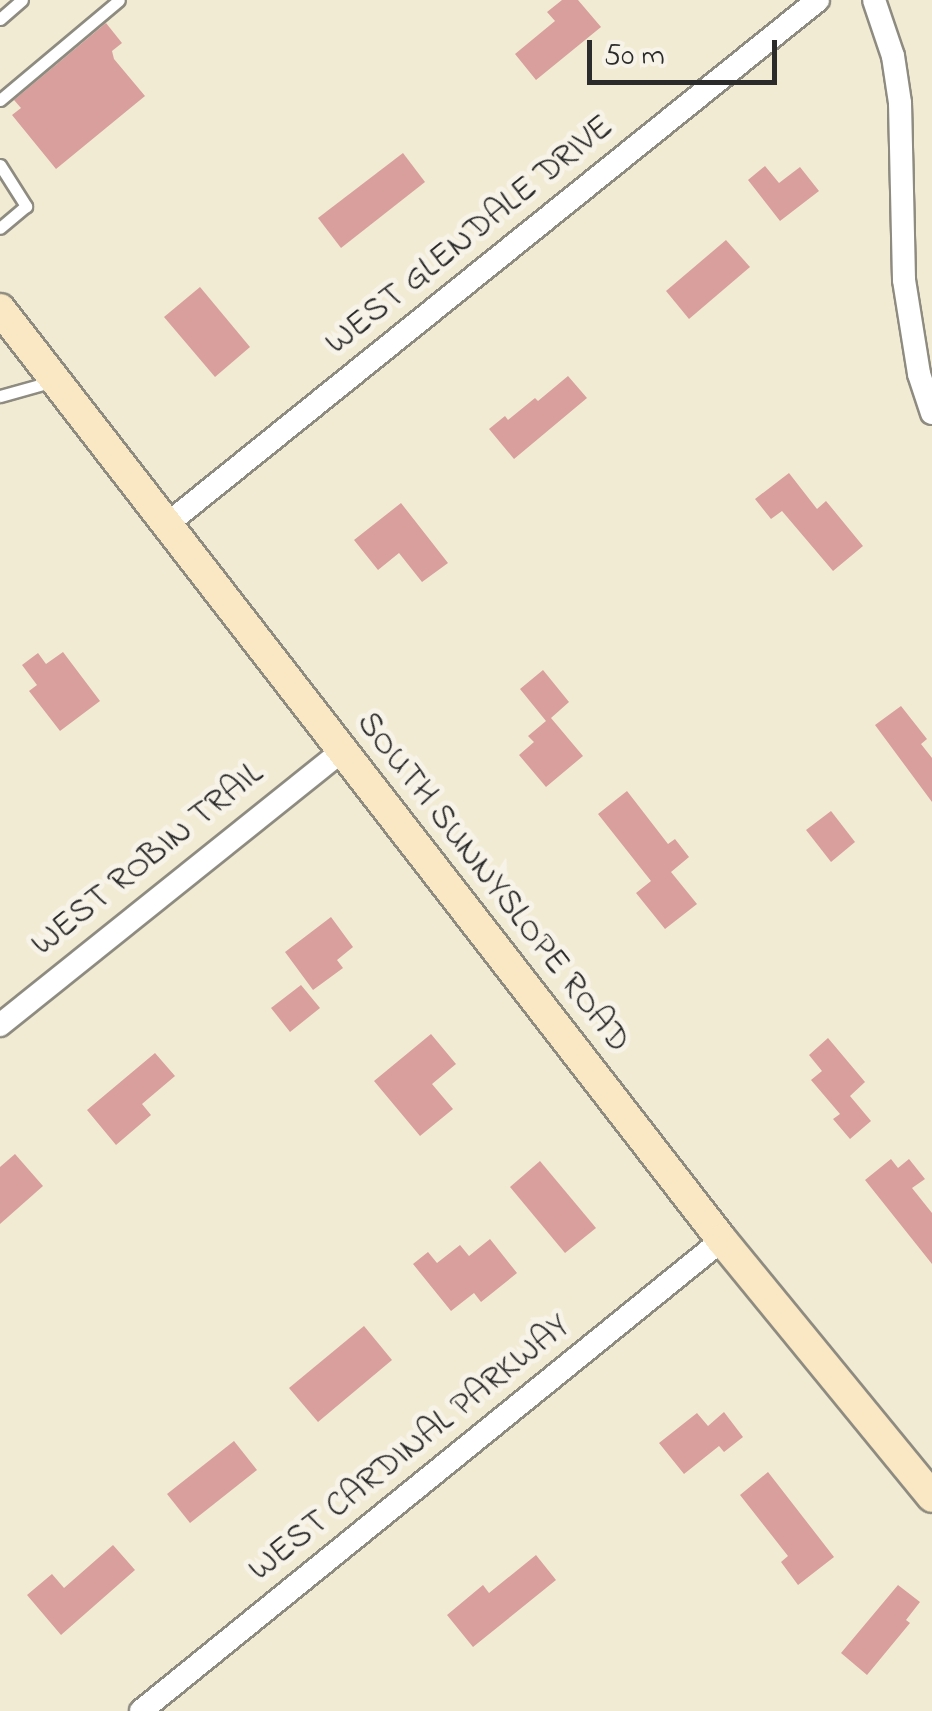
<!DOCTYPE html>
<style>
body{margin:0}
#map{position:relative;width:932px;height:1711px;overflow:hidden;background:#f1ebd4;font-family:"Indie Flower",sans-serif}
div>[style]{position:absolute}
.building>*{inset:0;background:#d89f9c}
.roads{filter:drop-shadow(2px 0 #8e8b80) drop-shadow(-2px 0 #8e8b80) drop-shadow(0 2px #8e8b80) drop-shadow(0 -2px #8e8b80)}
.lane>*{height:11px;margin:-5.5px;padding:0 5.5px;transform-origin:5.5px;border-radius:5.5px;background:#fff}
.street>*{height:22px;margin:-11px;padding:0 11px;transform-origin:11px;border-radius:11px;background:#fff}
.secondary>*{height:30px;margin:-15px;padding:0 15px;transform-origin:15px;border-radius:15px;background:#fae7c3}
span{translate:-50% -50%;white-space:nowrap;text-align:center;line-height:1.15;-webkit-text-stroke:10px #f7f3e8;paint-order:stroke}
.street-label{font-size:35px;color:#2b2b2b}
.scale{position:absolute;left:587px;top:40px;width:190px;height:45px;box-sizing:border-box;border:5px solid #2b2b2b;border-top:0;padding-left:12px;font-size:30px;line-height:35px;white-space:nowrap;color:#2b2b2b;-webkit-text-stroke:8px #f7f3e8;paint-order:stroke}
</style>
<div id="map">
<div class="building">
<div style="clip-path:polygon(562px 0,578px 0,601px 27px,536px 80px,515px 54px,555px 21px,547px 12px)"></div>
<div style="clip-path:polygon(106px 23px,122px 43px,112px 51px,114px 59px,145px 96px,56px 169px,12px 115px,21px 108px,14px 100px)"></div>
<div style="clip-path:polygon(403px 153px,425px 182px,341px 248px,318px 218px)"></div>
<div style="clip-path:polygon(765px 166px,779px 183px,800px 167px,819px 191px,780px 221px,748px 180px)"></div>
<div style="clip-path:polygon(726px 240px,750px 267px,689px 319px,666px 291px)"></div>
<div style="clip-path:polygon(200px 287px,250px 347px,215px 377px,164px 317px)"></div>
<div style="clip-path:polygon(568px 376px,587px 398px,514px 459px,489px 429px,505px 416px,508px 420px,535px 398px,538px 401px)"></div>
<div style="clip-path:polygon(789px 473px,817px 509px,826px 501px,863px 546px,833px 571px,782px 511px,771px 519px,755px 499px)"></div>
<div style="clip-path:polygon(401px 503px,448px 563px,422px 582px,399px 553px,378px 570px,354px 540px)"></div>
<div style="clip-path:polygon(63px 652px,100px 701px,60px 731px,29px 691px,37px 685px,22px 665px,38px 653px,46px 664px)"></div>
<div style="clip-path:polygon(543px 670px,569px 702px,551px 718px,583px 756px,546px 787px,519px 755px,534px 742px,528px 736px,546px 721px,520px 689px)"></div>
<div style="clip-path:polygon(901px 706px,927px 739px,921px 744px,932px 758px,932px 802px,875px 725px)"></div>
<div style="clip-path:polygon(627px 791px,668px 844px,675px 839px,689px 857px,671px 872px,697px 904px,665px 929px,636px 893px,651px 881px,598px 814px)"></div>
<div style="clip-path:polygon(831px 811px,855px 842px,831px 862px,806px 830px)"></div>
<div style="clip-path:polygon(331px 917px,353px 947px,337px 960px,343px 968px,313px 990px,285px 952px)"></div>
<div style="clip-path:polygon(301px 985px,320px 1008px,290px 1032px,271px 1008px)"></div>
<div style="clip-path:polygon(431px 1034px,456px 1064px,432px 1084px,453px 1109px,420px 1136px,374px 1081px)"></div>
<div style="clip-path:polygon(828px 1038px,865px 1082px,850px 1096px,871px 1121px,850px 1139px,833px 1119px,840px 1114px,811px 1080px,822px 1071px,809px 1055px)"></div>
<div style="clip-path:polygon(155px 1053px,175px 1076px,142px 1104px,151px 1115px,116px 1145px,87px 1110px)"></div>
<div style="clip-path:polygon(15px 1154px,43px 1186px,0 1224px,0 1167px)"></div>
<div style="clip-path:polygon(891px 1159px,898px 1168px,909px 1159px,925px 1179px,912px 1188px,932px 1213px,932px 1264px,865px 1180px)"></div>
<div style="clip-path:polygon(540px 1161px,596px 1228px,565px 1253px,510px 1187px)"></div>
<div style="clip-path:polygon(490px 1239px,517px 1273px,481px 1302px,474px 1293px,451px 1311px,413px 1264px,428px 1252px,437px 1263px,460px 1245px,469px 1256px)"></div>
<div style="clip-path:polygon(364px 1326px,392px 1360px,318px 1422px,289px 1388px)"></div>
<div style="clip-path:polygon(724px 1412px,743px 1437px,724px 1452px,719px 1446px,684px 1474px,659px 1443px,697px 1413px,708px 1426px)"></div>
<div style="clip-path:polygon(234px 1441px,257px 1470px,190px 1523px,167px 1494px)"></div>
<div style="clip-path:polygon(768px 1472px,834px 1557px,798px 1585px,781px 1562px,788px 1556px,740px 1495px)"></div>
<div style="clip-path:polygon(113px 1545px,135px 1570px,61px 1635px,27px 1595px,52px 1574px,64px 1588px)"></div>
<div style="clip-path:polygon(536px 1555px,556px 1580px,473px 1647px,447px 1615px,483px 1585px,489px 1593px)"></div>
<div style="clip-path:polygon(898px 1585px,920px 1602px,906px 1620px,910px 1623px,867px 1675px,841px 1653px)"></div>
</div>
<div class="roads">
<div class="lane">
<div style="left:0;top:19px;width:29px;rotate:-41deg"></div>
<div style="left:0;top:100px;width:155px;rotate:-40deg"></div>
<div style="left:0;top:165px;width:49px;rotate:57.6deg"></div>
<div style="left:26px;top:206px;width:34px;rotate:140deg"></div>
<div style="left:0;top:396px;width:56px;rotate:-15.5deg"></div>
</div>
<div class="street">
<div style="left:874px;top:0;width:59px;rotate:71.3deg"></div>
<div style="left:893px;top:56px;width:48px;rotate:81.5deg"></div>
<div style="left:900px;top:103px;width:177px;rotate:88.7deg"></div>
<div style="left:904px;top:280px;width:95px;rotate:80.9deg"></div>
<div style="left:919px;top:374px;width:41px;rotate:71.6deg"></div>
<div style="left:166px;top:525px;width:837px;rotate:-38.84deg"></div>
<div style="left:0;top:1025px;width:438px;rotate:-38.7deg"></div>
<div style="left:141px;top:1711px;width:748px;rotate:-39.03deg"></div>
</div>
<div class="secondary">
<div style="left:0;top:309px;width:1178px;rotate:52.21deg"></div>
<div style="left:722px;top:1240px;width:332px;rotate:50.7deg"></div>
</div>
</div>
<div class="street-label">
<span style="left:470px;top:236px;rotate:-39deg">WEST GLENDALE DRIVE</span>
<span style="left:148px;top:860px;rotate:-39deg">WEST ROBIN TRAIL</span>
<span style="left:492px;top:883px;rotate:52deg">SOUTH SUNNYSLOPE ROAD</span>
<span style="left:410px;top:1449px;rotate:-39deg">WEST CARDINAL PARKWAY</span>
</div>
<div class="scale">50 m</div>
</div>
